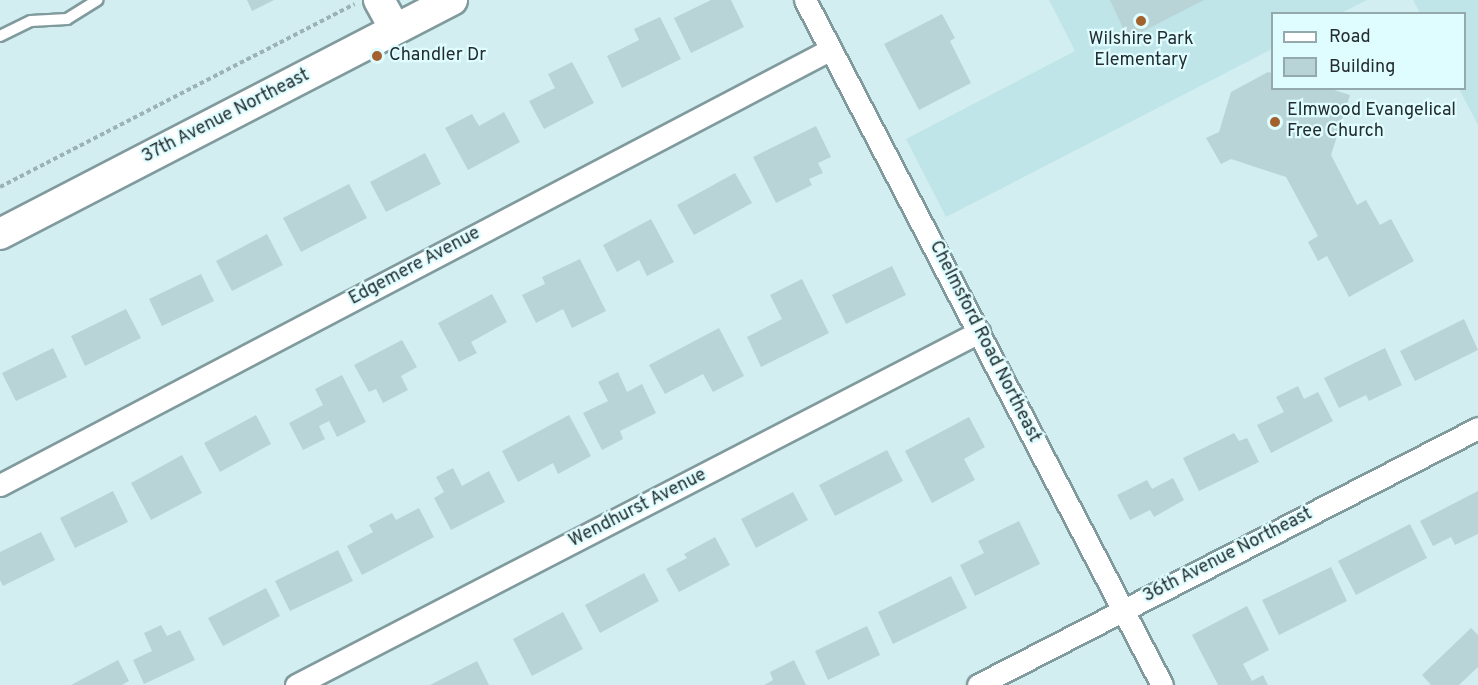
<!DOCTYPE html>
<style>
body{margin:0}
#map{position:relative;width:1478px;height:685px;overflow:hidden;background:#d2eef1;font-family:Overpass,sans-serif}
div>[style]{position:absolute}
.built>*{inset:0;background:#bfe5e9}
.building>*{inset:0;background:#b8d4d7}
.path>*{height:4px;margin-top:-2px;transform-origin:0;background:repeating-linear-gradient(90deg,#9cb3b5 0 4.5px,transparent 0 7.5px)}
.roads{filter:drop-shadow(2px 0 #809a9d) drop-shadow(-2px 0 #809a9d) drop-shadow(0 2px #809a9d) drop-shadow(0 -2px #809a9d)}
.lane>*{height:10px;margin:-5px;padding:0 5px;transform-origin:5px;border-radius:5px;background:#fff}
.street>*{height:21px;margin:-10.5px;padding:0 10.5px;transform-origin:10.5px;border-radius:10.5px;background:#fff}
.secondary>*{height:30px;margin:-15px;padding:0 15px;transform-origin:15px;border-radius:15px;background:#fff}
.dots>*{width:16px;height:16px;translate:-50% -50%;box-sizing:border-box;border:3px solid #dffcff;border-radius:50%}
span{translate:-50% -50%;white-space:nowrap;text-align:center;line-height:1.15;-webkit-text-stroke:4.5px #dffcff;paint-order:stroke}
.poi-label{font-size:18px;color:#232d2f}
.left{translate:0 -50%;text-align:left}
.street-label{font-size:18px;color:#232d2f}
.legend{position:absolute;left:1271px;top:12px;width:195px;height:78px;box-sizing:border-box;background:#dffcff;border:2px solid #94a9ac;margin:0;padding:8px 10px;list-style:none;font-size:18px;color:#232d2f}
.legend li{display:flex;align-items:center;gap:12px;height:30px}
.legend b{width:30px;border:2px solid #94a9ac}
</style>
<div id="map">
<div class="built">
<div style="clip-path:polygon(1049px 0,1367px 0,1341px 13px,1272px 14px,1272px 49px,946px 217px,906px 139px,1075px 51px)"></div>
<div style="clip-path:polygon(1413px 0,1478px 0,1478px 125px,1459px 89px,1464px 88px,1464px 14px,1420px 13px)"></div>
</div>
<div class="building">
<div style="clip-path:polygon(247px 0,274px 0,252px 11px)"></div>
<div style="clip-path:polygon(711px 0,731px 0,744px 27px,691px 53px,674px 18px)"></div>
<div style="clip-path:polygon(1110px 0,1204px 0,1128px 39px)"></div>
<div style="clip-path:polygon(942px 14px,955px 38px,950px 41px,971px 83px,919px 110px,884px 44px)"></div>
<div style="clip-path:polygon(660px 17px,681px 59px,622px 88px,607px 56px,639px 40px,634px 29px)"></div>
<div style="clip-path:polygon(572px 62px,594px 103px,544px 129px,529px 101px,555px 88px,548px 74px)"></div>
<div style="clip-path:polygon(1268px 72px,1272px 73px,1272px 88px,1328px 88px,1350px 95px,1331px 155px,1357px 205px,1366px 200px,1380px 225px,1391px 219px,1414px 261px,1349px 297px,1327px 256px,1318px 261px,1308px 242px,1318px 236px,1286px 177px,1231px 159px,1221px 164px,1206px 138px,1219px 132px,1231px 92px)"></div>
<div style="clip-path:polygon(504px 112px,520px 142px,468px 170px,445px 128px,472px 114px,479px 126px)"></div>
<div style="clip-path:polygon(816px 126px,831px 157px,818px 163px,823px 173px,809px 179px,812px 185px,776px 203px,753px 157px)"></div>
<div style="clip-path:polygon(425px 153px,441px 184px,386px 212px,370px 182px)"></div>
<div style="clip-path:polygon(735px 173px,752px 203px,694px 235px,677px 205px)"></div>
<div style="clip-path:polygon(349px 184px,367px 218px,301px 252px,283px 218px)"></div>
<div style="clip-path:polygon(651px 219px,674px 262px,647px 276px,639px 260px,617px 272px,603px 245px)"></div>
<div style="clip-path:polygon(267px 234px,283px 265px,232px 291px,216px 261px)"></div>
<div style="clip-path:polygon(580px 259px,606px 311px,572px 328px,563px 309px,536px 323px,522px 295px,545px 284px,542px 277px)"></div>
<div style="clip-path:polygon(892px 266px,906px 295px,846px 324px,832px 295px)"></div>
<div style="clip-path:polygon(201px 274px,214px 301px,162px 326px,149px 299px)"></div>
<div style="clip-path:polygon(802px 279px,829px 333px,761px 367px,747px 337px,782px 319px,770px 295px)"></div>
<div style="clip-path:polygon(492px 294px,507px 322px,471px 342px,477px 353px,459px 362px,438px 323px)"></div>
<div style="clip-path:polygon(126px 309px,141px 338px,85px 366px,71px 336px)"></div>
<div style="clip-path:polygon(1464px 319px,1478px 350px,1415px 381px,1400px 351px)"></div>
<div style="clip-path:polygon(719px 328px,744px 376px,713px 392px,703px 374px,665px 394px,649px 365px)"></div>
<div style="clip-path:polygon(402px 340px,417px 367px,401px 376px,408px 390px,383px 403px,376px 389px,369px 392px,354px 365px)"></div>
<div style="clip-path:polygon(53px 348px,67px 377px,16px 401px,2px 373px)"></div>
<div style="clip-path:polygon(1385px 348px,1402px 385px,1369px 401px,1366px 395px,1339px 408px,1324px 378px)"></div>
<div style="clip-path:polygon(618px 372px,627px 392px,642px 384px,656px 413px,620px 431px,623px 439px,602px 450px,583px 413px,608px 401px,598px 382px)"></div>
<div style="clip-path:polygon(342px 375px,366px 422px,337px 437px,329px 421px,319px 426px,325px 439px,303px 450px,289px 423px,323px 405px,315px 389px)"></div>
<div style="clip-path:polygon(1298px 386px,1304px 399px,1318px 392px,1333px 421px,1271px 453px,1257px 425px,1284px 412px,1276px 397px)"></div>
<div style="clip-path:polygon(256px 415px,271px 444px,220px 472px,204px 443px)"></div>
<div style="clip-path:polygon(569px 415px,591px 456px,558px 474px,553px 463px,518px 482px,502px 451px)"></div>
<div style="clip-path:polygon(969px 417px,985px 447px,964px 459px,975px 480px,932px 503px,905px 451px)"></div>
<div style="clip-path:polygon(1234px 433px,1239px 441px,1247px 438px,1259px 462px,1199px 491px,1183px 458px)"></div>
<div style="clip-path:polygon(887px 450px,903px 481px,835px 516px,819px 485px)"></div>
<div style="clip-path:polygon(182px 455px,202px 493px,151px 520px,131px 483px)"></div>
<div style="clip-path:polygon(453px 468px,462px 486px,489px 471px,505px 502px,451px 530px,434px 498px,444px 492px,436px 477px)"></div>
<div style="clip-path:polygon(1173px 478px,1184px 500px,1154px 517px,1150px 510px,1130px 520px,1117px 495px,1147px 480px,1152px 489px)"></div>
<div style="clip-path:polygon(113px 491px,128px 522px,75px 548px,60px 518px)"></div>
<div style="clip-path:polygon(1478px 491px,1478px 534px,1455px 545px,1451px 537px,1433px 546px,1420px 521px)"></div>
<div style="clip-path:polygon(793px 492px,808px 520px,756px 548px,741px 519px)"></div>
<div style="clip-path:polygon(419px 508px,434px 537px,362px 575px,347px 546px,373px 532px,369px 525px,392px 513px,396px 520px)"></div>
<div style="clip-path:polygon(1019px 521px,1040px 564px,975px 596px,960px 565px,984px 553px,978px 541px)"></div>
<div style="clip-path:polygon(1410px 524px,1427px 558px,1356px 595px,1338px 561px)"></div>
<div style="clip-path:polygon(41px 532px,55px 560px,3px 586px,0 580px,0 552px)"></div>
<div style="clip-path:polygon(715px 537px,730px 565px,679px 592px,666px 569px,687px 558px,684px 554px)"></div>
<div style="clip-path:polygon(338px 550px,353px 581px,290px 611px,275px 581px)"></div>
<div style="clip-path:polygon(1331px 567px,1347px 601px,1279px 635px,1262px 600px)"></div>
<div style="clip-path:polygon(644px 573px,659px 601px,600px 633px,585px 605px)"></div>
<div style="clip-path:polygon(951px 576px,967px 608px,893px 644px,878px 612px)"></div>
<div style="clip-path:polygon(266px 588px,280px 616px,223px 646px,208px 618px)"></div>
<div style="clip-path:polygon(1247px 606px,1269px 650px,1243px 664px,1252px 681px,1263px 675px,1268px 685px,1218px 685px,1192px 635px)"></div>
<div style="clip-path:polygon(563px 612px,583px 649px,532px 676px,513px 639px)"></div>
<div style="clip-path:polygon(161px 625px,167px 636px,180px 630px,195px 660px,144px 684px,133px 660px,152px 651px,144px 633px)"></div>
<div style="clip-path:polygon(867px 626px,880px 655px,828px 680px,815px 651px)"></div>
<div style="clip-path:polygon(1471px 628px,1478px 635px,1478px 667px,1459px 685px,1431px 685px,1422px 675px)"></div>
<div style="clip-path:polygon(118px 660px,129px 681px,122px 685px,71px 685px)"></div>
<div style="clip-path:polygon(794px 660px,806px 685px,764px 685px,773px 680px,770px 672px)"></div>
<div style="clip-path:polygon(477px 661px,489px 685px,430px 685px)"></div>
</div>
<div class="path">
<div style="left:0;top:187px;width:399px;rotate:-27.3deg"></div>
</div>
<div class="roads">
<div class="lane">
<div style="left:0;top:36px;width:34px;rotate:-26deg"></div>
<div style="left:31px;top:21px;width:36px;rotate:-3deg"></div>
<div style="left:67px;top:19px;width:36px;rotate:-32deg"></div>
</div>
<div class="street">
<div style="left:805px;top:0;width:772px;rotate:62.47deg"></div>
<div style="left:0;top:485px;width:938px;rotate:-27.68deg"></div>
<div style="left:296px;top:685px;width:769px;rotate:-27.33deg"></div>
<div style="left:978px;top:685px;width:562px;rotate:-27.2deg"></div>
</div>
<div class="secondary">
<div style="left:379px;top:0;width:33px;rotate:61deg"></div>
<div style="left:0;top:234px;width:509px;rotate:-27.37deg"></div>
</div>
</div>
<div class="dots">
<div style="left:1141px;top:21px;background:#a3612e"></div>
<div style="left:377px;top:56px;background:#a3612e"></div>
<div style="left:1275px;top:122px;background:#a3612e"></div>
</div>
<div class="poi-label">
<span style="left:1141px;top:51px">Wilshire Park<br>Elementary</span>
<span class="left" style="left:389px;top:56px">Chandler Dr</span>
<span class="left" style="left:1287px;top:122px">Elmwood Evangelical<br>Free Church</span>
</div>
<div class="street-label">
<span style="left:226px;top:117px;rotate:-27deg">37th Avenue Northeast</span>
<span style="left:415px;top:267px;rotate:-28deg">Edgemere Avenue</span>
<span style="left:984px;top:342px;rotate:63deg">Chelmsford Road Northeast</span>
<span style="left:638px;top:509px;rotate:-27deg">Wendhurst Avenue</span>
<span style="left:1228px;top:556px;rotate:-27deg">36th Avenue Northeast</span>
</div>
<ul class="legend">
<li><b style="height:8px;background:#fff"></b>Road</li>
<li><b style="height:16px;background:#b8d4d7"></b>Building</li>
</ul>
</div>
